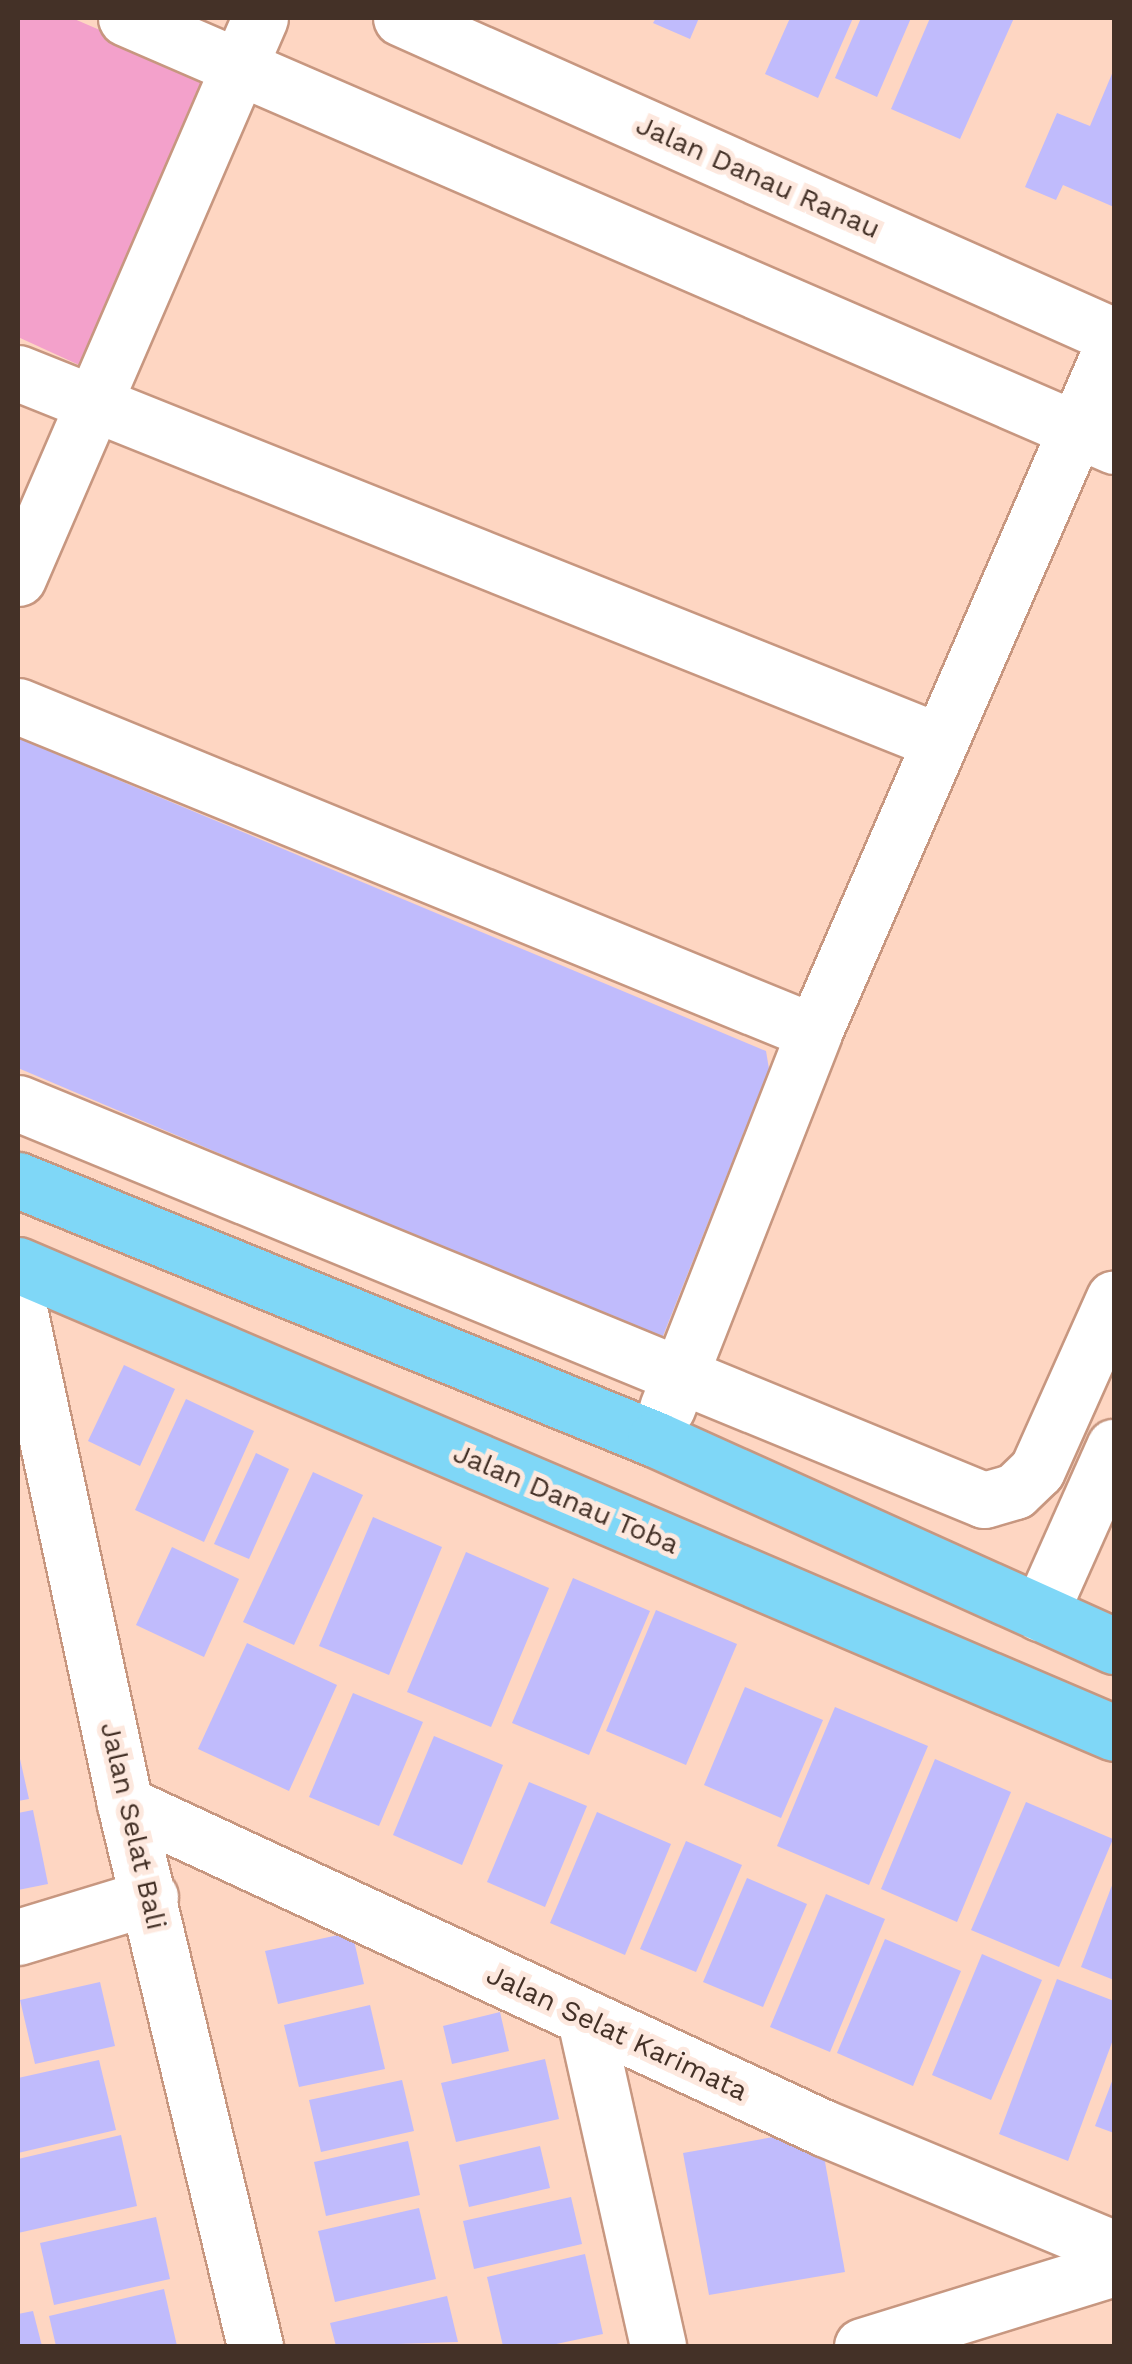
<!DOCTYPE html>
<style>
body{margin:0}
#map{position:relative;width:1132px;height:2364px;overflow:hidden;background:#fed6c2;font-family:"Work Sans",sans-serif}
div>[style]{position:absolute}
.green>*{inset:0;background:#f3a1cb}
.building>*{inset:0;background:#c0bbfc}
.roads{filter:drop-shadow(2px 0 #c79780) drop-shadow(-2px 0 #c79780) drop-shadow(0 2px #c79780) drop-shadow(0 -2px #c79780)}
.minor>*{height:55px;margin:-27.5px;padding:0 27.5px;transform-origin:27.5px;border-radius:27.5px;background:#fff}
.major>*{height:55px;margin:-27.5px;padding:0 27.5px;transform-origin:27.5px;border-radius:27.5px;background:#7fd7f7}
span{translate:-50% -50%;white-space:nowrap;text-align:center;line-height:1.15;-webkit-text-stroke:10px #fde8de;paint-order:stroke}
.street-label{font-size:28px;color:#443127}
.frame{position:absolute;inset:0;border:20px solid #443127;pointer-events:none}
</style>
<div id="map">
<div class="green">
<div style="clip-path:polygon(18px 18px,72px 18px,204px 75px,79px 365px,18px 337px)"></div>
</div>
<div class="building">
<div style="clip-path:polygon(656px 18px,699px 18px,690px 39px,653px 23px)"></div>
<div style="clip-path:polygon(790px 18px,853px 18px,818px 98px,765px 74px)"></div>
<div style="clip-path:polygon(861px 18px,911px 18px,877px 97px,835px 78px)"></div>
<div style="clip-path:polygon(930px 18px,1014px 18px,960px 139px,891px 109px)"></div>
<div style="clip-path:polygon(1114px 69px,1114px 207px,1063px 185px,1056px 200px,1025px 187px,1057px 113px,1090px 126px)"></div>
<div style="clip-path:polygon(18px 738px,766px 1051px,769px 1069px,661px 1341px,18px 1068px)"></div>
<div style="clip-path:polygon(124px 1365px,175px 1389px,140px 1466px,88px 1441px)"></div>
<div style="clip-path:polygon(186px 1399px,254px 1431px,204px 1542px,135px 1510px)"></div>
<div style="clip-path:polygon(256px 1453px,289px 1469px,249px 1559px,214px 1544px)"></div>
<div style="clip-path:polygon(313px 1472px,363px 1495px,294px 1645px,243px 1622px)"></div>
<div style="clip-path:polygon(373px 1517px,442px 1547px,389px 1675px,319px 1646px)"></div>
<div style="clip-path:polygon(172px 1547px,239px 1579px,204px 1657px,136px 1625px)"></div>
<div style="clip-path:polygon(466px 1552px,549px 1588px,491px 1727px,407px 1692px)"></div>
<div style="clip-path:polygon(573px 1578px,650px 1611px,589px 1755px,512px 1723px)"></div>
<div style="clip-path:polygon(656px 1610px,737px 1644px,686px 1765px,606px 1731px)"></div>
<div style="clip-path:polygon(247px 1643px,337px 1685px,289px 1791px,198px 1749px)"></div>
<div style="clip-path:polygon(745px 1687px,823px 1720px,781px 1818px,704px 1785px)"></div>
<div style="clip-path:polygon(353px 1693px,423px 1722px,379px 1826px,309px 1797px)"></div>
<div style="clip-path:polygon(835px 1707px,928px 1746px,869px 1885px,777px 1846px)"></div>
<div style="clip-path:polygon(434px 1736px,503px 1765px,462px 1865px,393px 1835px)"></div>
<div style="clip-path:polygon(18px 1750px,29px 1799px,18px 1801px)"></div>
<div style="clip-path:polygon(935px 1759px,1011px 1792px,957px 1922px,881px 1889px)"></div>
<div style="clip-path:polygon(529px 1782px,587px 1806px,545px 1907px,487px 1882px)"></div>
<div style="clip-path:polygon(1026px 1802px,1113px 1839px,1059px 1967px,971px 1930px)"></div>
<div style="clip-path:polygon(33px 1810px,48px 1884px,18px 1890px,18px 1813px)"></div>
<div style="clip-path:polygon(597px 1812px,671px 1844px,625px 1955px,550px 1923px)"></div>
<div style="clip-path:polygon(686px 1841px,742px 1865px,696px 1972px,640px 1949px)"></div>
<div style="clip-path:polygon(747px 1878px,807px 1904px,763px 2007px,703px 1982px)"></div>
<div style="clip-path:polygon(1114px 1880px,1114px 1980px,1081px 1967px)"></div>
<div style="clip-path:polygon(826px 1894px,885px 1919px,830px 2052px,770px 2027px)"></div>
<div style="clip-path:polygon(352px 1932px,364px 1984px,278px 2004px,265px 1951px)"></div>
<div style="clip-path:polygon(885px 1939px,961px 1971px,913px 2086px,837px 2053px)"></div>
<div style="clip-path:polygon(982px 1954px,1042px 1980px,991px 2100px,932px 2075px)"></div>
<div style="clip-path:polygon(1057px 1979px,1114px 2001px,1114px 2037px,1068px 2161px,999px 2134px)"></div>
<div style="clip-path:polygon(100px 1982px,115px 2046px,35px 2064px,20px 2000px)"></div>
<div style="clip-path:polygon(370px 2005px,385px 2069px,299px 2087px,284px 2025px)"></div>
<div style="clip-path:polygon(500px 2012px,509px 2051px,452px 2064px,443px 2026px)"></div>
<div style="clip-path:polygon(545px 2059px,559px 2119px,456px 2142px,441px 2083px)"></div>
<div style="clip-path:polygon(99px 2060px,116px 2130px,18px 2153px,18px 2078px)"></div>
<div style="clip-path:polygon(1114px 2076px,1114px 2133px,1095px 2126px)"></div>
<div style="clip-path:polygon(402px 2080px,414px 2131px,321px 2152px,309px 2100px)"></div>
<div style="clip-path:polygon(819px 2129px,845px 2272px,709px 2295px,683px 2153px)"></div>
<div style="clip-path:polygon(121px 2135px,137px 2206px,18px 2233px,18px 2159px)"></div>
<div style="clip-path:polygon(408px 2141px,420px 2195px,326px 2216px,314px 2162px)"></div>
<div style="clip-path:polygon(540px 2146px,550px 2188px,469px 2207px,459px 2165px)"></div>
<div style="clip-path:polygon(571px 2197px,582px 2244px,474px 2269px,463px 2221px)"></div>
<div style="clip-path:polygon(419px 2208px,436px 2279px,335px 2302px,318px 2231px)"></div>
<div style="clip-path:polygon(156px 2217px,170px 2279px,54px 2305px,40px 2243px)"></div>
<div style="clip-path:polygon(585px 2254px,603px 2334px,547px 2346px,503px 2346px,487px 2277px)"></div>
<div style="clip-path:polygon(164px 2289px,177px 2346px,56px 2346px,49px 2316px)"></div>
<div style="clip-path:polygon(447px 2296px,458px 2342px,336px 2346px,330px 2323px)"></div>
<div style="clip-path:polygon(33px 2311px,42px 2346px,18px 2346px,18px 2314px)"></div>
</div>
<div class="roads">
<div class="minor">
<div style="left:126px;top:18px;width:1077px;rotate:23.42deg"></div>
<div style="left:401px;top:18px;width:781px;rotate:24.04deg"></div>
<div style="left:18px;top:373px;width:991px;rotate:21.8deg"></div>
<div style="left:18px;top:578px;width:610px;rotate:-66.63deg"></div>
<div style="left:18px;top:706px;width:860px;rotate:22.27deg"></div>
<div style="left:18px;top:1103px;width:1044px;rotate:22.34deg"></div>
<div style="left:984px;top:1500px;width:32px;rotate:-16deg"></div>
<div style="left:1015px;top:1491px;width:30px;rotate:-44deg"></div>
<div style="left:1037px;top:1470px;width:188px;rotate:-65.9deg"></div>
<div style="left:18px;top:1304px;width:511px;rotate:77.92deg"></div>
<div style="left:125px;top:1804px;width:557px;rotate:76.51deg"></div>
<div style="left:667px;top:1408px;width:404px;rotate:-68.6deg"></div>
<div style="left:814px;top:1032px;width:752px;rotate:-66.5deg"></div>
<div style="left:1040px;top:1613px;width:182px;rotate:-66deg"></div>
<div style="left:125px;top:1804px;width:770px;rotate:24.87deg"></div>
<div style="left:824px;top:2128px;width:314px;rotate:22.6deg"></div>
<div style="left:18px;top:1937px;width:138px;rotate:-16.9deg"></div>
<div style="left:585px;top:2019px;width:335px;rotate:77.4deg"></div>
<div style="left:862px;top:2346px;width:264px;rotate:-17.2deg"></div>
</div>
<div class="major">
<div style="left:18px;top:1180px;width:688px;rotate:22.13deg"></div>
<div style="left:655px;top:1439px;width:504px;rotate:24.27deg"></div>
<div style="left:18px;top:1265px;width:1192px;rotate:23.12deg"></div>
</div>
</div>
<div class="street-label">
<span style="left:758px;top:177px;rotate:24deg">Jalan Danau Ranau</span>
<span style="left:566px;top:1499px;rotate:23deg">Jalan Danau Toba</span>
<span style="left:133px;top:1826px;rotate:77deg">Jalan Selat Bali</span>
<span style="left:617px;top:2033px;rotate:25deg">Jalan Selat Karimata</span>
</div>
<div class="frame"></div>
</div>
